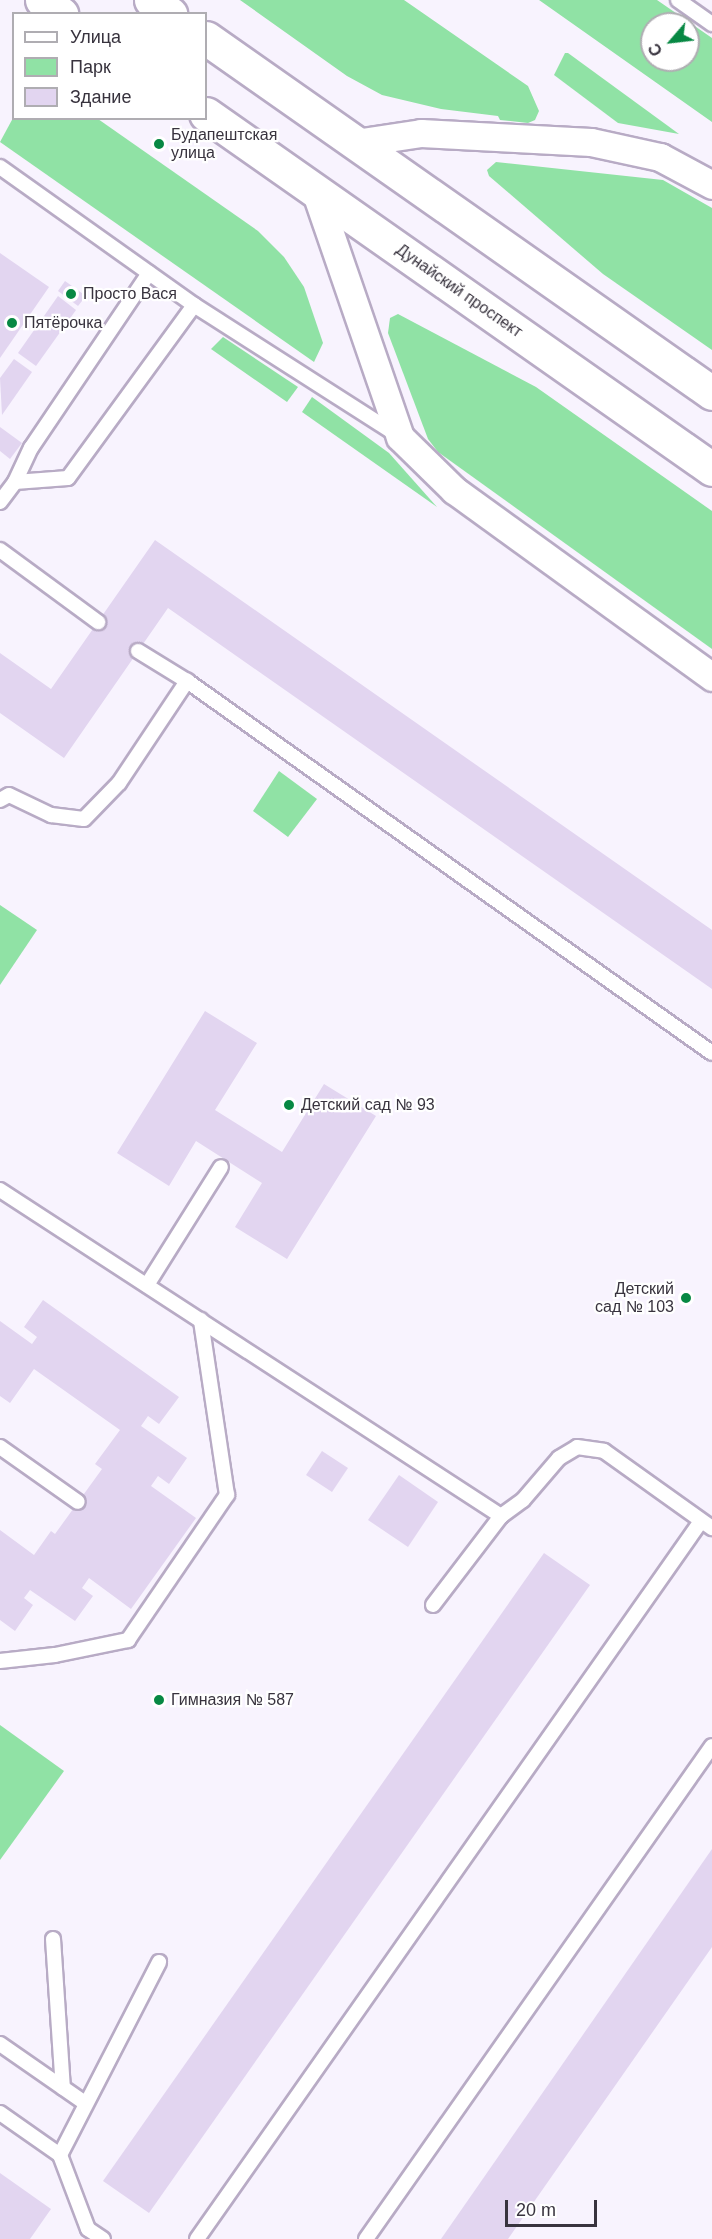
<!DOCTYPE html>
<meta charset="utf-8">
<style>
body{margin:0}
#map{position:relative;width:712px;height:2239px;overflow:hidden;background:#f8f3fe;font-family:Arial,sans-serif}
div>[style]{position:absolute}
.green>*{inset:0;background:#90e2a5}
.building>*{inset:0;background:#e2d5f0}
.roads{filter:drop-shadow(2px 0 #b8abc5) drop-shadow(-2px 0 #b8abc5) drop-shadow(0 2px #b8abc5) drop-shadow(0 -2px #b8abc5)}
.service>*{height:14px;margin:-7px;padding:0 7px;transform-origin:7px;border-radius:7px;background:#fff}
.minor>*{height:27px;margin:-13.5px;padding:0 13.5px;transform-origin:13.5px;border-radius:13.5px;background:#fff}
.secondary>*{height:33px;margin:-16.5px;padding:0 16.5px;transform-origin:16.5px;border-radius:16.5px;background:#fff}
.dots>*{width:16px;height:16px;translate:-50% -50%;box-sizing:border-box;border:3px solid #fff;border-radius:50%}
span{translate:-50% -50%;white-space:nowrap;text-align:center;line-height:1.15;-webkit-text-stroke:4.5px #fff;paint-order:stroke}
.poi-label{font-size:16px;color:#38333e}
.left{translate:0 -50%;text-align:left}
.right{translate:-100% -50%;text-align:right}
.street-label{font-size:16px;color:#38333e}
.legend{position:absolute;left:12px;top:12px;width:195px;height:108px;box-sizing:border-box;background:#fff;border:2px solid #afadb2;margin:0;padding:8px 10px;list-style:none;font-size:18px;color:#38333e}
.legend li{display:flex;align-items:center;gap:12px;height:30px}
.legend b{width:30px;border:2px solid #afadb2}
.north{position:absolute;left:640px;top:12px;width:60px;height:60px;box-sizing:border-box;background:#fff;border:2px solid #afadb2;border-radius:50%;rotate:242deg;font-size:16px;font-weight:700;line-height:24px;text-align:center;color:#38333e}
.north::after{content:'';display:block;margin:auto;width:21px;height:27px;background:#078843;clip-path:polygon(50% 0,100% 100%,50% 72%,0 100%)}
.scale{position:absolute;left:505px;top:2200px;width:92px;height:27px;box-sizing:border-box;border:3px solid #38333e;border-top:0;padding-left:8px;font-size:18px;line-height:21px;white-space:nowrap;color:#38333e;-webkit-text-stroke:4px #fff;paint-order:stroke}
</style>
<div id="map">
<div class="green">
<div style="clip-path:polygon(240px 0,404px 0,528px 86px,539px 111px,535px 120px,528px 123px,500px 120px,498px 116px,441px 109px,382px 95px,347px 76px)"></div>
<div style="clip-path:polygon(evenodd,539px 0,657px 0,712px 38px,712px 122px,539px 0,652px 24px,688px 24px,688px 60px,652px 60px,652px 24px)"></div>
<div style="clip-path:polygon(565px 53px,568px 53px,679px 134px,618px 123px,554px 75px)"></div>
<div style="clip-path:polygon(13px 118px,98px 119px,258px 231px,284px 257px,304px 287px,323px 343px,314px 362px,0 142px)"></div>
<div style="clip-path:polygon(496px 162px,663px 180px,712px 208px,712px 350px,603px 274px,489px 176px,487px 170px)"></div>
<div style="clip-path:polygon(398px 314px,536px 387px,712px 511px,712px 649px,438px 452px,428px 439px,388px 333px,390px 318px)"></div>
<div style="clip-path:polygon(223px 337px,298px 387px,287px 402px,211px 349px)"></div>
<div style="clip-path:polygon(312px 397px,389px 453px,437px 507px,302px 412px)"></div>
<div style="clip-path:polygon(279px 771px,317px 799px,288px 837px,253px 811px)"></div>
<div style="clip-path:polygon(0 905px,37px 930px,0 985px)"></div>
<div style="clip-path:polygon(0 1725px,64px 1771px,0 1860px)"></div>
</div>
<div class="building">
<div style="clip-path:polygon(0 253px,49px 287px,0 358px)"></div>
<div style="clip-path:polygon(65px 281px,86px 296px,78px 306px,58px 291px)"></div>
<div style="clip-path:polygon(58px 296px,76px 310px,36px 366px,18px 353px)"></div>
<div style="clip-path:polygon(14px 359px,32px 372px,2px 415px,0 378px)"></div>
<div style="clip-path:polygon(0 427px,22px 443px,10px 459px,0 451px)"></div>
<div style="clip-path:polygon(155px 540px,712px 930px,712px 989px,168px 608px,64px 758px,0 713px,0 653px,51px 689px)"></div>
<div style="clip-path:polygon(205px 1011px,257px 1043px,215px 1110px,282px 1152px,324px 1084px,376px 1116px,287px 1259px,235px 1227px,262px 1183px,196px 1141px,169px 1186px,117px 1153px)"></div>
<div style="clip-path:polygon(43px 1300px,179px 1397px,159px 1424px,148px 1416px,141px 1426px,187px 1458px,169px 1484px,158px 1476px,151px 1486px,196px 1518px,131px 1609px,89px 1578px,82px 1588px,93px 1596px,75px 1621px,30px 1590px,24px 1598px,33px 1605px,15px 1631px,0 1620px,0 1530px,34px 1555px,51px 1531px,55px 1534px,102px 1469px,95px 1464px,120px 1430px,34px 1369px,10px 1403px,0 1396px,0 1321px,32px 1344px,37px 1337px,24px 1327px)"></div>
<div style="clip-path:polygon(322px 1451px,348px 1468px,332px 1492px,306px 1475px)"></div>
<div style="clip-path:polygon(399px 1475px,438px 1502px,408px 1547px,368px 1520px)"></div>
<div style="clip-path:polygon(544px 1553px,590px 1585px,149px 2213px,103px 2181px)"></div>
<div style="clip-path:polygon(712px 1849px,712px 1947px,508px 2239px,441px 2239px)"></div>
<div style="clip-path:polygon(0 2173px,51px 2209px,30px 2239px,0 2239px)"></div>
</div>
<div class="roads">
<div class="service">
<div style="left:678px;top:0;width:42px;rotate:35.2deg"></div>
<div style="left:0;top:167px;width:238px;rotate:35.4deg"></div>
<div style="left:194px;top:305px;width:240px;rotate:32.6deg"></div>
<div style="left:15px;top:482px;width:38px;rotate:-65deg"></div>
<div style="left:31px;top:448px;width:211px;rotate:-56deg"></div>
<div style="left:0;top:502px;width:25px;rotate:-53deg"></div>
<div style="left:15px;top:482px;width:53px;rotate:-4.3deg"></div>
<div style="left:68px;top:478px;width:214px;rotate:-53.9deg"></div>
<div style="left:0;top:550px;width:122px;rotate:36.3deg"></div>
<div style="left:138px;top:651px;width:57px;rotate:31.5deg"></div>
<div style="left:0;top:800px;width:10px;rotate:-29deg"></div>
<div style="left:9px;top:795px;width:47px;rotate:25.5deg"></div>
<div style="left:51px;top:815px;width:33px;rotate:7deg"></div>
<div style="left:84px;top:819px;width:50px;rotate:-45.8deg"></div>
<div style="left:119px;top:783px;width:123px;rotate:-56.3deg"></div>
<div style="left:187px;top:681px;width:643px;rotate:35.32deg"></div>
<div style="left:0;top:1190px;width:598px;rotate:33.05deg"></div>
<div style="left:147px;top:1285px;width:139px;rotate:-57.9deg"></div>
<div style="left:0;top:1447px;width:95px;rotate:35.2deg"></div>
<div style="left:433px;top:1605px;width:112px;rotate:-52.6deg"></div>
<div style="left:501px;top:1516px;width:27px;rotate:-36deg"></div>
<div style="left:523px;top:1500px;width:55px;rotate:-49.4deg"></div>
<div style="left:559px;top:1458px;width:21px;rotate:-31deg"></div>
<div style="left:577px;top:1447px;width:27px;rotate:8deg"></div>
<div style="left:604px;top:1451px;width:133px;rotate:35.5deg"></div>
<div style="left:0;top:1661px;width:55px;rotate:-6.2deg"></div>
<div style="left:55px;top:1655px;width:75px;rotate:-11.6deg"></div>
<div style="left:128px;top:1640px;width:176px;rotate:-55.7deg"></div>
<div style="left:227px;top:1495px;width:177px;rotate:-98.5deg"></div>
<div style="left:53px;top:1939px;width:149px;rotate:86.2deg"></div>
<div style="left:0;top:2044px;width:103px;rotate:34.8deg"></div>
<div style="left:0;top:2113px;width:73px;rotate:35deg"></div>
<div style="left:60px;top:2155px;width:79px;rotate:69.3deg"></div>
<div style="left:88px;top:2229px;width:18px;rotate:34deg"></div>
<div style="left:60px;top:2155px;width:217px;rotate:-62.8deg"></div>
<div style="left:197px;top:2239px;width:877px;rotate:-54.93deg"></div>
<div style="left:366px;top:2239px;width:602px;rotate:-54.94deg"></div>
</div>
<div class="minor">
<div style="left:355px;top:143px;width:67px;rotate:-8.6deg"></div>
<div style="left:421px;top:133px;width:170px;rotate:3deg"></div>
<div style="left:591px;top:142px;width:71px;rotate:12.3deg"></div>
<div style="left:660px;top:157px;width:59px;rotate:28.3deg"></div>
<div style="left:315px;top:190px;width:261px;rotate:71deg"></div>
<div style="left:400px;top:437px;width:76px;rotate:44.5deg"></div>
<div style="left:454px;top:490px;width:319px;rotate:35.9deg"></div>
</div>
<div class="secondary">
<div style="left:42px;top:0;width:24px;rotate:36deg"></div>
<div style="left:151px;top:0;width:24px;rotate:36deg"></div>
<div style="left:206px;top:38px;width:618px;rotate:35.05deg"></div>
<div style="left:206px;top:114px;width:618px;rotate:35.05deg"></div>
</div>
</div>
<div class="dots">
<div style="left:159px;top:144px;background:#078843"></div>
<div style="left:71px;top:294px;background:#078843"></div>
<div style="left:12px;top:323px;background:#078843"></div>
<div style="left:289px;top:1105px;background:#078843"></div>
<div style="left:686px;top:1298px;background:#078843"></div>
<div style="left:159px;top:1700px;background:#078843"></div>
</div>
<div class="poi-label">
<span class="left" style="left:171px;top:144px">Будапештская<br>улица</span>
<span class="left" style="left:83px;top:294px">Просто Вася</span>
<span class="left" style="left:24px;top:323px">Пятёрочка</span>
<span class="left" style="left:301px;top:1105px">Детский сад № 93</span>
<span class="right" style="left:674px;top:1298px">Детский<br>сад № 103</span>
<span class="left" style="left:171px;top:1700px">Гимназия № 587</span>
</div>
<div class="street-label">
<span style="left:459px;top:291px;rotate:35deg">Дунайский проспект</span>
</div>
<ul class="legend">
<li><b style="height:8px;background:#fff"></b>Улица</li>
<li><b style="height:16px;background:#90e2a5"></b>Парк</li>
<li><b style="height:16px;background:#e2d5f0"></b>Здание</li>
</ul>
<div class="north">С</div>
<div class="scale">20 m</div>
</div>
